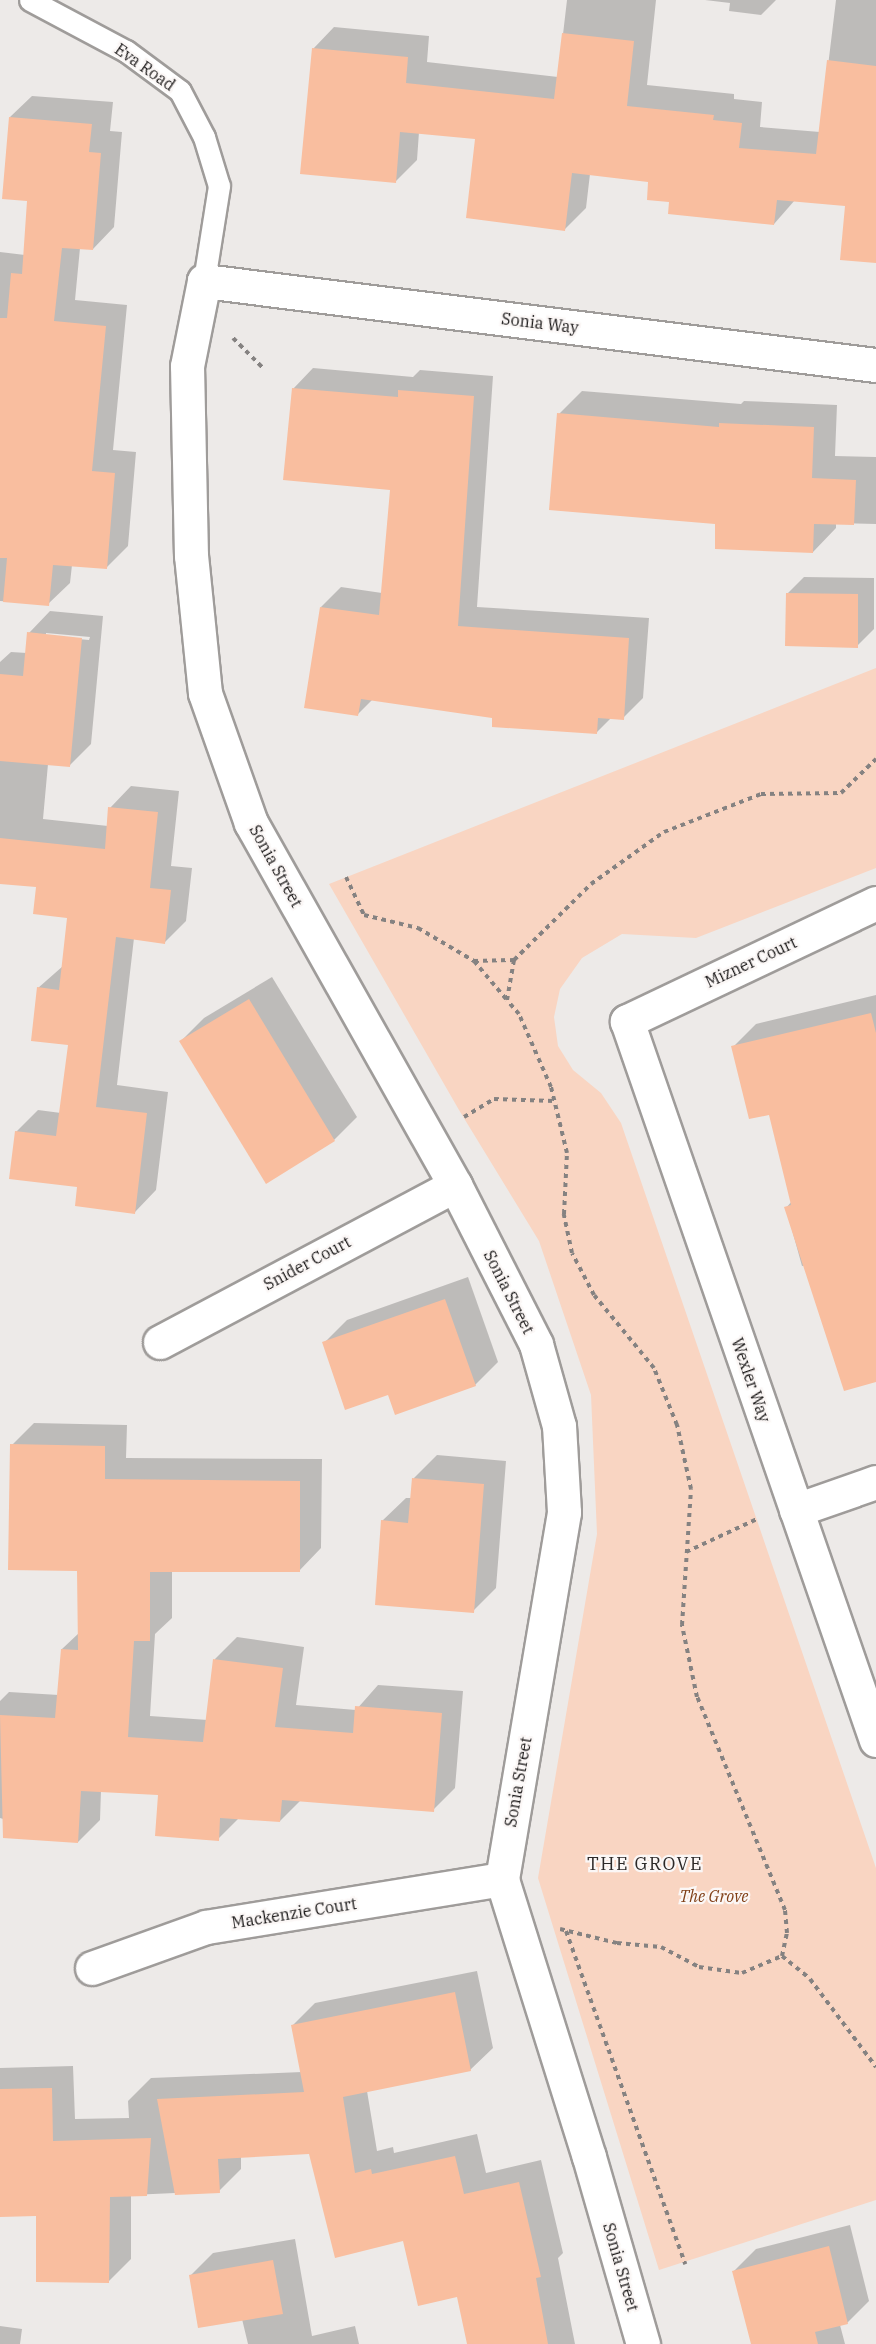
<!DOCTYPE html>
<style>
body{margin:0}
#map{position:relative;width:876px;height:2344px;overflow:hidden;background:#edeae8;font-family:"IBM Plex Serif",serif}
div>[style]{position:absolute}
.green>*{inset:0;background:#f9d5c2}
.shadow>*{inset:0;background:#0003}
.building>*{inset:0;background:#f9be9f}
.path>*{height:4px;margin-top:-2px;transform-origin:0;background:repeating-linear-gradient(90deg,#858281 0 4.5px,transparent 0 9px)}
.roads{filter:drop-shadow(2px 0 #9f9c9a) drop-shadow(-2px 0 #9f9c9a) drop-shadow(0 2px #9f9c9a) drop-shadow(0 -2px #9f9c9a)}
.lane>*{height:21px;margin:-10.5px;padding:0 10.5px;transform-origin:10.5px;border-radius:10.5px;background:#fff}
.street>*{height:33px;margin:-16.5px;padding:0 16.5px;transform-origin:16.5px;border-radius:16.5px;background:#fff}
span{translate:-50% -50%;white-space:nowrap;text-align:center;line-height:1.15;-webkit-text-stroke:4.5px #fbf7f6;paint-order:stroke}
.street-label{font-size:16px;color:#171515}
.park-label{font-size:16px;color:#803f16;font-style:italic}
.neighbourhood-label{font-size:18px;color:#2c2928;letter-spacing:1.5px}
</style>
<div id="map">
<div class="green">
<div style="clip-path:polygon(876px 668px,876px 868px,696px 938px,622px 934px,582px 958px,560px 989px,554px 1017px,558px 1046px,573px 1070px,601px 1093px,621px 1123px,876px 1868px,876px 2200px,659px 2270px,538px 1878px,597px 1534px,591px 1395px,539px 1241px,459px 1110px,329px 884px)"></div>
</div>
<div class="shadow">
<div style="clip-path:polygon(567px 0,656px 0,647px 85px,734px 94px,734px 99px,762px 102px,760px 127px,820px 132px,836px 0,876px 0,876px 262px,846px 204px,795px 200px,774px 224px,671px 201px,650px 181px,590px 174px,586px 208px,565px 229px,477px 137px,419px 132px,417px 160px,395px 182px,313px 49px,334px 27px,429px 36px,427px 62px,558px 77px)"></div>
<div style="clip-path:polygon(705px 0,776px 0,761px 15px,729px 11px,730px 3px)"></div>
<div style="clip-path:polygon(32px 96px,113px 102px,110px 131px,122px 132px,114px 227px,93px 249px,80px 248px,75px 300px,127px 305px,113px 450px,136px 452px,128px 546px,106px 568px,72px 565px,70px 583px,48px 604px,0 601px,0 252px,25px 255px,29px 199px,10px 117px)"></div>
<div style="clip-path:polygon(313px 368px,413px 377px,420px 370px,493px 376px,477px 607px,649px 618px,643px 698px,623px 718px,612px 717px,597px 732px,373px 699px,358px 714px,321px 607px,341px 587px,382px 593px,392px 489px,293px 389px)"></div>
<div style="clip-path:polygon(582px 391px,741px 404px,744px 401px,837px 405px,835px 456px,876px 457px,876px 524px,836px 523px,836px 528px,813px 552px,717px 522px,559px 414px)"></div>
<div style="clip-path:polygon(804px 577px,874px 578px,874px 629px,857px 646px,787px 594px)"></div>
<div style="clip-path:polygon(evenodd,50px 611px,103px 616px,91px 744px,69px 766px,48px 764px,43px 819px,108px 826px,110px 808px,131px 786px,179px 791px,171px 866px,192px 868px,186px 921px,165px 942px,134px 938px,117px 1085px,168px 1092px,156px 1190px,135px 1212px,16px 1132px,38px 1110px,61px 1113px,69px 1044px,38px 988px,63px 966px,69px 917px,38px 885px,0 882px,0 662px,11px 652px,27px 653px,29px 633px,50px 611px,46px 633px,90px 637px,89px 640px,46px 636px,46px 633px)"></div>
<div style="clip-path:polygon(272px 977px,357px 1117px,334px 1140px,181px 1041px,204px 1018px)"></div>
<div style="clip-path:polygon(876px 995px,876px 1380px,807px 1265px,802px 1266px,786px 1208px,792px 1201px,771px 1113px,733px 1047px,756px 1024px)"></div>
<div style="clip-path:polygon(468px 1277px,498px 1362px,475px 1385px,389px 1393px,324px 1343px,347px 1320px)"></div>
<div style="clip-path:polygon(34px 1423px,127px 1425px,126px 1458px,322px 1459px,321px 1548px,299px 1571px,172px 1570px,172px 1618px,155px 1634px,150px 1716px,208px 1720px,215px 1659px,237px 1637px,304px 1647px,296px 1705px,356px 1710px,378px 1685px,463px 1691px,455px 1788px,433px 1810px,301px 1800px,280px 1821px,239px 1818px,218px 1839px,159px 1794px,101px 1790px,100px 1820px,78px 1842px,0 1818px,0 1701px,9px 1692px,59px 1695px,62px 1649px,80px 1632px,79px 1570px,12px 1445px)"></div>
<div style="clip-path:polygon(437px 1455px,506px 1461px,496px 1588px,473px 1611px,382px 1521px,406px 1498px,412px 1498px,414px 1478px)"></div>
<div style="clip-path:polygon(477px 1971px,493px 2048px,470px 2070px,367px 2091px,377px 2151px,393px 2147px,394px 2153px,477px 2134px,486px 2173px,541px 2160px,563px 2253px,558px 2258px,575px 2344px,468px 2344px,458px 2295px,405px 2239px,310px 2153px,241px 2156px,241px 2169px,219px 2191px,131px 2195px,131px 2259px,109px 2281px,38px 2214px,0 2215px,0 2068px,73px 2066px,75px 2119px,129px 2118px,128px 2101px,151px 2078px,302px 2072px,293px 2025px,315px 2003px)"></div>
<div style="clip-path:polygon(850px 2225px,869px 2301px,847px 2323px,840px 2325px,845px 2344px,752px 2344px,734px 2271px,756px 2249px)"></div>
<div style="clip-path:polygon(295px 2239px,312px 2336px,355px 2326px,359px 2344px,248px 2344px,242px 2319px,191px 2275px,213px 2253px)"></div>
<div style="clip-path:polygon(0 2326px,22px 2329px,20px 2344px,0 2344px)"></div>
</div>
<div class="building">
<div style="clip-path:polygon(562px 33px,634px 41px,627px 106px,714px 115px,713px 120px,742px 123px,739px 148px,816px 154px,827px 60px,876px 66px,876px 263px,840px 260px,845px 206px,777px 200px,774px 225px,668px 214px,669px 202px,647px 200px,648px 182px,572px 173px,565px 231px,466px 218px,475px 139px,400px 132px,396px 183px,300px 174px,312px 48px,408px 57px,406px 83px,554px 99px)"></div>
<div style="clip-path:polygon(9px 117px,92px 124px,89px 152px,101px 153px,93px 250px,62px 248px,54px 321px,106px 326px,92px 471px,115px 473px,107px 569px,53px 565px,49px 606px,3px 602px,7px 558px,0 558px,0 318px,7px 318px,11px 273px,22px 274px,27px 201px,2px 199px)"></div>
<div style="clip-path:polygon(292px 388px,398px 397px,398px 390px,474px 396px,458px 626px,629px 638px,624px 720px,598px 718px,597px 734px,492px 727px,492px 718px,361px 699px,358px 716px,304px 708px,320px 607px,379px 615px,390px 490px,283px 480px)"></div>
<div style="clip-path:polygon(557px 413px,719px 427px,719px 423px,814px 427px,812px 478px,856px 480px,854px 525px,814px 524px,813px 553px,715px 549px,715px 524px,549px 510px)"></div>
<div style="clip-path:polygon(786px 593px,858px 594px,858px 648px,785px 646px)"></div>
<div style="clip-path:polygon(27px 632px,82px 638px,70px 767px,0 761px,0 674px,23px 676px)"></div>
<div style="clip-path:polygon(108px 807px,158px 812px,150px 888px,171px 890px,165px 944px,116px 937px,96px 1107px,147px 1113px,135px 1214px,75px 1206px,77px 1187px,9px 1179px,15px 1131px,56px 1136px,68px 1045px,31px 1041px,37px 987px,59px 990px,67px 918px,33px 914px,36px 887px,0 884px,0 838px,105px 849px)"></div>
<div style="clip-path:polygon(249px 999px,335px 1141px,266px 1184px,179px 1041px)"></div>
<div style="clip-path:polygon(871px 1013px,876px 1033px,876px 1382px,844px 1391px,784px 1207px,791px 1205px,769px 1115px,749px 1119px,731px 1046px)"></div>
<div style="clip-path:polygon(445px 1299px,476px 1386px,395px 1415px,388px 1395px,345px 1410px,322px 1342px)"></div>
<div style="clip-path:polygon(10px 1444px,105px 1446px,105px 1479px,300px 1481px,300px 1572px,150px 1572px,150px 1641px,134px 1641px,128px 1737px,203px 1742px,213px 1659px,283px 1668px,275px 1727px,353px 1733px,355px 1706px,442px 1713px,434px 1812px,282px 1800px,280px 1822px,220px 1818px,219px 1841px,155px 1836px,158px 1795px,81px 1791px,78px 1843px,3px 1838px,0 1715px,55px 1718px,61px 1649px,78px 1650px,77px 1571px,8px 1570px)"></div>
<div style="clip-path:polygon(412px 1478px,484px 1484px,474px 1613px,375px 1605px,381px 1520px,408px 1523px)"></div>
<div style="clip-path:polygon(455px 1992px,471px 2071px,343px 2097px,355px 2173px,371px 2169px,372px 2174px,455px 2156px,464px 2194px,519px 2182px,541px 2277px,536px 2278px,548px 2344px,467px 2344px,457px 2297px,418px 2306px,403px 2241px,335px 2258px,309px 2154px,218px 2159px,220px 2193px,175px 2195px,157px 2099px,304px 2092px,291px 2025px)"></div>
<div style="clip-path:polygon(52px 2088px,53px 2141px,151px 2138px,147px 2196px,110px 2197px,109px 2283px,36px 2282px,36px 2216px,0 2217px,0 2089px)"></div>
<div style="clip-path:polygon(829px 2246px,848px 2324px,815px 2332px,818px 2344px,751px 2344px,732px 2271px)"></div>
<div style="clip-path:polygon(273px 2260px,283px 2314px,198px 2328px,189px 2275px)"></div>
</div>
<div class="path">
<div style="left:233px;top:338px;width:41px;rotate:45deg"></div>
<div style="left:346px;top:877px;width:42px;rotate:64.7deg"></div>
<div style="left:364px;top:915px;width:56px;rotate:13.5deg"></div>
<div style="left:418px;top:928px;width:65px;rotate:30.5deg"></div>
<div style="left:474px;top:961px;width:51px;rotate:49.8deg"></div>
<div style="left:474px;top:961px;width:40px;rotate:-1.4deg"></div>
<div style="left:464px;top:1117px;width:35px;rotate:-31deg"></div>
<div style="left:494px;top:1099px;width:60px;rotate:1.9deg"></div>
<div style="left:686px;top:1552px;width:78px;rotate:-24.9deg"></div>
<div style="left:560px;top:1929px;width:59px;rotate:13.8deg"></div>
<div style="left:617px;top:1943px;width:44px;rotate:5.2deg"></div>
<div style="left:661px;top:1947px;width:43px;rotate:27.8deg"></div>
<div style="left:699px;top:1967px;width:43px;rotate:7.9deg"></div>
<div style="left:742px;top:1973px;width:43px;rotate:-23deg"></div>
<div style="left:782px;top:1956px;width:24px;rotate:-78deg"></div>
<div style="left:787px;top:1933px;width:23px;rotate:-95deg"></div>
<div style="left:785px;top:1910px;width:230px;rotate:-112.4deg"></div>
<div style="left:697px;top:1697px;width:74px;rotate:-101.8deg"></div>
<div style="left:682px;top:1625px;width:136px;rotate:-86.2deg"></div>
<div style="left:691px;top:1489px;width:66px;rotate:-102.3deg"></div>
<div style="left:677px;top:1425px;width:61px;rotate:-112deg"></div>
<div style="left:654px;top:1368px;width:94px;rotate:-129.4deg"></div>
<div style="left:594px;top:1295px;width:47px;rotate:-117.6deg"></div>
<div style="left:572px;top:1253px;width:40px;rotate:-102deg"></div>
<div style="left:564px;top:1214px;width:61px;rotate:-87.2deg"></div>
<div style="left:567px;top:1153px;width:68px;rotate:-103.6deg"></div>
<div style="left:551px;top:1087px;width:80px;rotate:-113.7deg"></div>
<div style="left:519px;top:1014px;width:18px;rotate:-131deg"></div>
<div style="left:507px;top:1000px;width:41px;rotate:-80.1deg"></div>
<div style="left:514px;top:960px;width:108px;rotate:-44.6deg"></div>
<div style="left:591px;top:884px;width:90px;rotate:-35.5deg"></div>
<div style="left:664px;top:832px;width:104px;rotate:-21.4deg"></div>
<div style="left:761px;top:794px;width:80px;rotate:-0.7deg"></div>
<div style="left:841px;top:793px;width:49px;rotate:-44.2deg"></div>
<div style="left:566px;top:1931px;width:354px;rotate:70.3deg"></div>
<div style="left:782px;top:1956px;width:36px;rotate:39deg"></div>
<div style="left:810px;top:1979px;width:110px;rotate:53.1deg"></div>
</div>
<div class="roads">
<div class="lane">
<div style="left:30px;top:0;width:109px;rotate:28deg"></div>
<div style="left:126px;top:51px;width:67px;rotate:36.5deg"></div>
<div style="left:180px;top:91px;width:52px;rotate:62.4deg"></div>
<div style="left:204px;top:137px;width:51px;rotate:73deg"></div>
<div style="left:219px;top:186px;width:96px;rotate:99deg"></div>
</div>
<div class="street">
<div style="left:876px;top:903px;width:276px;rotate:154.6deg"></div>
<div style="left:627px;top:1021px;width:761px;rotate:70.9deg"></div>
<div style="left:160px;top:1342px;width:334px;rotate:-28deg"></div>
<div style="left:796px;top:1510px;width:85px;rotate:-19.3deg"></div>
<div style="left:92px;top:1968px;width:121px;rotate:-19.8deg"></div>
<div style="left:206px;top:1927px;width:300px;rotate:-9.2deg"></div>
<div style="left:643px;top:2344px;width:195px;rotate:-106.1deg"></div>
<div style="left:589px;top:2157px;width:291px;rotate:-107.4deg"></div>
<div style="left:502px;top:1879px;width:372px;rotate:-80.4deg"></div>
<div style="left:564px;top:1512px;width:86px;rotate:-93.3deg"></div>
<div style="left:559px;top:1426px;width:85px;rotate:-105.7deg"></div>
<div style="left:536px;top:1344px;width:178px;rotate:-117deg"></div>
<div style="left:455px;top:1185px;width:416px;rotate:-119.4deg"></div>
<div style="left:251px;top:823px;width:138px;rotate:-109.5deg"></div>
<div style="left:205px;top:693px;width:138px;rotate:-95.8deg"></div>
<div style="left:191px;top:556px;width:190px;rotate:-91.2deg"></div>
<div style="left:187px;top:366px;width:87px;rotate:-78.7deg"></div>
<div style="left:204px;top:281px;width:677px;rotate:7.13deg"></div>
</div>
</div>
<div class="street-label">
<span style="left:145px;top:67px;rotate:35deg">Eva Road</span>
<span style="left:540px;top:323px;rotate:7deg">Sonia Way</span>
<span style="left:276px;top:866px;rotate:61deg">Sonia Street</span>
<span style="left:751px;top:962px;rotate:-25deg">Mizner Court</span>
<span style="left:307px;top:1263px;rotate:-28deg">Snider Court</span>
<span style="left:509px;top:1292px;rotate:63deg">Sonia Street</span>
<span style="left:751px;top:1380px;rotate:71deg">Wexler Way</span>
<span style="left:518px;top:1782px;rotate:-80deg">Sonia Street</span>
<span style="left:294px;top:1913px;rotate:-9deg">Mackenzie Court</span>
<span style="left:621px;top:2267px;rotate:74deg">Sonia Street</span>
</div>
<div class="park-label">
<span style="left:714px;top:1896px">The Grove</span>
</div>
<div class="neighbourhood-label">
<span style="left:645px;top:1864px">THE GROVE</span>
</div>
</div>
